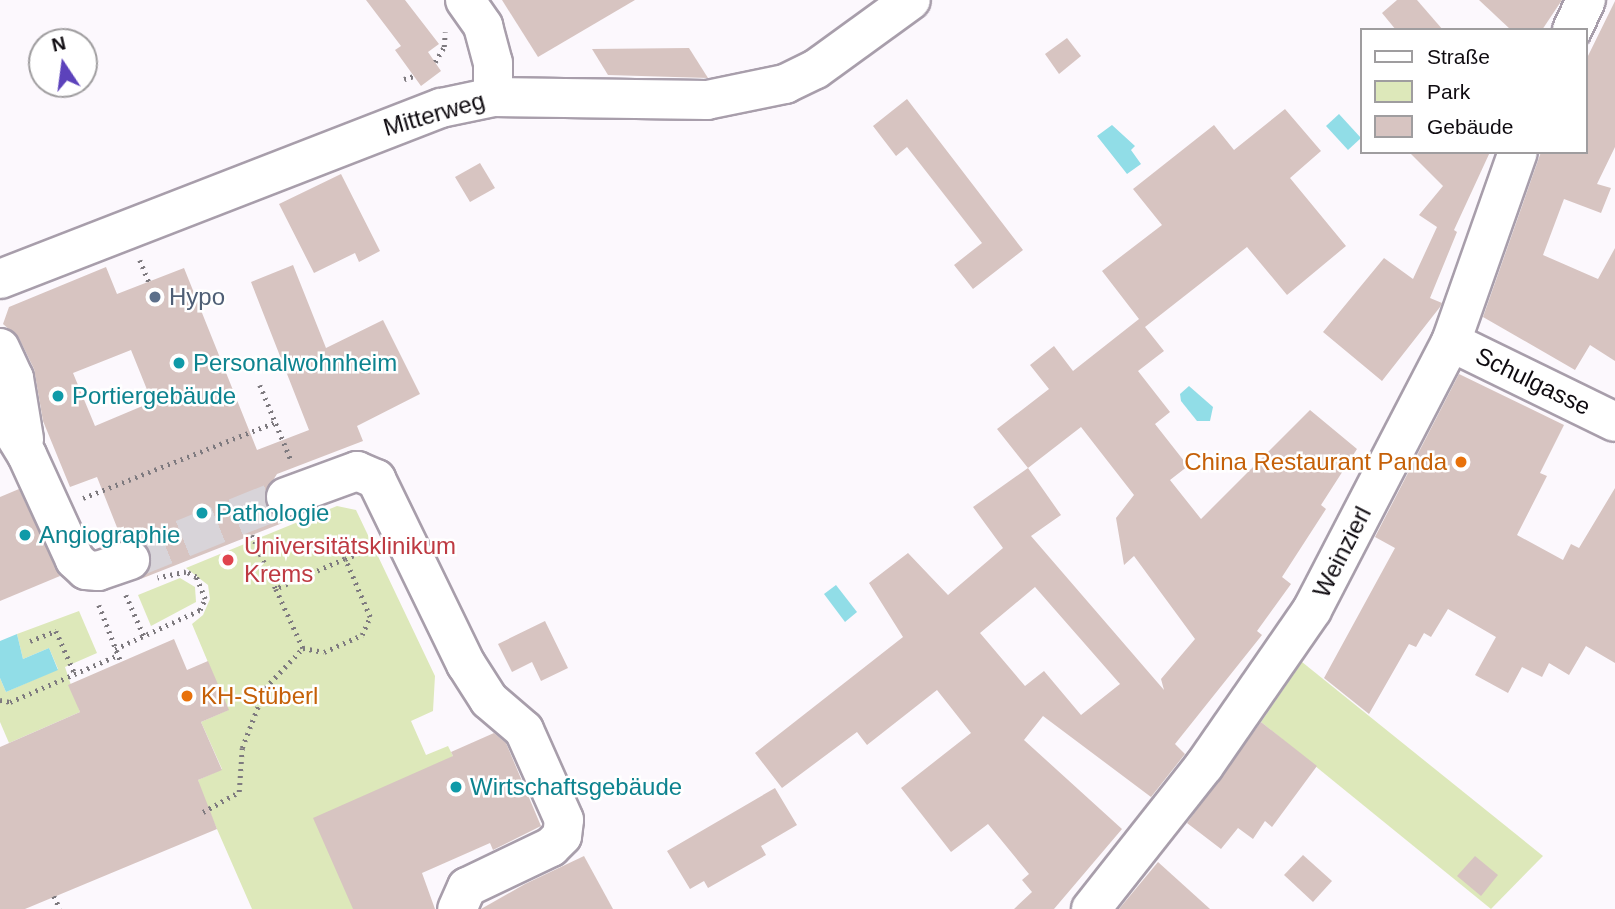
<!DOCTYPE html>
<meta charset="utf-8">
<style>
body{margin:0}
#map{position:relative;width:1615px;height:909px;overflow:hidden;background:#fcf8fd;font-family:Arial,sans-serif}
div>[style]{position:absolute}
.green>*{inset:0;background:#dde8ba}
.water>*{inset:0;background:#91dde7}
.building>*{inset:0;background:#d7c4c1}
.minor-tunnel>*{height:38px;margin-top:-19px;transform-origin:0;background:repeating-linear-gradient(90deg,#d8d4d9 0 38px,transparent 0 57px)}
.path>*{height:4.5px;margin-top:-2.25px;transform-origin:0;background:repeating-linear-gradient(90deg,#7e7a7f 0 2px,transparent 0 7px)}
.roads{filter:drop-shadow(2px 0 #a89eab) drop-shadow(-2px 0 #a89eab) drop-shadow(0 2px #a89eab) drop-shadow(0 -2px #a89eab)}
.minor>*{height:38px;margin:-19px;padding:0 19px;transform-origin:19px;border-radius:19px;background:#fff}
.dots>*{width:19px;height:19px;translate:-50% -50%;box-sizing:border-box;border:4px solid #fff;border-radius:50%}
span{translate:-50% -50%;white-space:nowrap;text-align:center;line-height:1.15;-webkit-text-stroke:5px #fff;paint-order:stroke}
.street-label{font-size:24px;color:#0f0b10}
.service-label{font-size:24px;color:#4e5e75}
.left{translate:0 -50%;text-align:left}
.culture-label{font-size:24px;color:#0d838f}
.food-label{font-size:24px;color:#c56008}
.right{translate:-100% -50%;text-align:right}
.health-label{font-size:24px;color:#be3a42}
.legend{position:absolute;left:1360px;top:28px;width:228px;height:126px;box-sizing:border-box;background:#fff;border:2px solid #9f9d9f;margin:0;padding:9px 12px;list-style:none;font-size:21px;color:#0f0b10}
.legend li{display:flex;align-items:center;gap:14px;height:35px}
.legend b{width:35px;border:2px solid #9f9d9f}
.north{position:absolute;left:28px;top:28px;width:70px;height:70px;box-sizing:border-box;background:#fff;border:2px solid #9f9d9f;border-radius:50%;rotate:347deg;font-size:19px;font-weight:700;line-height:28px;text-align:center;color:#0f0b10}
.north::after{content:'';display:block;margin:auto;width:24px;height:32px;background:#5c42bb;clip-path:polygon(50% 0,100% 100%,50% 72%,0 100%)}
</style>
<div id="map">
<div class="green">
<div style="clip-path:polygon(337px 506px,356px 510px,435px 676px,433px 711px,411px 721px,426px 755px,448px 746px,453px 756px,353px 909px,252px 909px,199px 788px,198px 780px,222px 769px,201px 722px,228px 710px,192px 624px,203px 615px,210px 599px,208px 585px,186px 568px)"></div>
<div style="clip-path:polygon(180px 578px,195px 587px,196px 602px,151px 626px,138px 595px)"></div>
<div style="clip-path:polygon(79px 611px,97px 653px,65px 667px,80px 712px,9px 743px,0 722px,0 678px,6px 692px,58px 669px,49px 648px,23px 659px,17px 634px)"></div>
<div style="clip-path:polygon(1302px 662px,1543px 856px,1491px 909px,1261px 722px)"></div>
</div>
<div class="water">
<div style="clip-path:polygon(1339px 114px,1361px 138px,1348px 150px,1326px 126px)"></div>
<div style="clip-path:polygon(1112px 125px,1135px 146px,1131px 150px,1141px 164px,1127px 174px,1097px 136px)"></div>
<div style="clip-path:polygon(1189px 386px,1213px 407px,1210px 421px,1197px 421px,1181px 401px,1180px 394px)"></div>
<div style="clip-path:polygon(836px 585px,857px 612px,845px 622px,824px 594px)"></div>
<div style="clip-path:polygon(17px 634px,23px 659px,49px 648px,58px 670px,6px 692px,0 678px,0 641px)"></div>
</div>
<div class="building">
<div style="clip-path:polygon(366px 0,405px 0,439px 44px,428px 52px,441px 71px,421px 86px,395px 50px,401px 46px)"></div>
<div style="clip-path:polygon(502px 0,635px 0,538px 57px)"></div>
<div style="clip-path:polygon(1397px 0,1417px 0,1443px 30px,1396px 30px,1382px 13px)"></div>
<div style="clip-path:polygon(1479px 0,1562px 0,1542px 30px,1511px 30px)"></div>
<div style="clip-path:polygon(1615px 1px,1615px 147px,1597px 184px,1611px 188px,1601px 213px,1564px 199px,1543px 255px,1598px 279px,1615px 248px,1615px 361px,1590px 345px,1575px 370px,1483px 317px,1541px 152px,1585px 152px,1585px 62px)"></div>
<div style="clip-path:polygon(1067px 38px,1081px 56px,1059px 74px,1045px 54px)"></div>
<div style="clip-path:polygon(689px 48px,708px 78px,608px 75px,592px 49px)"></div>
<div style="clip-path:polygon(907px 99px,1023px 250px,973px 289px,954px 265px,982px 243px,907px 147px,896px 156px,873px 126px)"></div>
<div style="clip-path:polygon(evenodd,1285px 109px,1321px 151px,1290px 178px,1346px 246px,1287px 295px,1247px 247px,1145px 327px,1164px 351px,1138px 371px,1170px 412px,1155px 424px,1188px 466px,1170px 480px,1201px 519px,1310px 410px,1357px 449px,1321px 505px,1326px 509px,1282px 577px,1291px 584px,1257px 631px,1262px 635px,1175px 744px,1185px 754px,1151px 797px,1043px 716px,1024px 740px,1122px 829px,1054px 909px,1014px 909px,1032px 892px,1022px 880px,1029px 874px,988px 824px,951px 852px,901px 788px,971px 733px,937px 690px,867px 745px,857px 732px,782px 788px,755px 753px,903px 637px,869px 583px,908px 553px,948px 595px,1003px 548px,973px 507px,1028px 468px,997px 429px,1049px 389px,1030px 365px,1054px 346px,1073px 371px,1139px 319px,1102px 271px,1162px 225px,1133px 189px,1214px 125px,1234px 150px,1285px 109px,1081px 427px,1134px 495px,1116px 518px,1124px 565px,1134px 556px,1195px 639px,1161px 679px,1164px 690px,1031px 536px,1061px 515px,1028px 468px,1081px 427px,1285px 109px,1035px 587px,1120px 684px,1081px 715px,1044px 671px,1025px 686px,980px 633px,1035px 587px)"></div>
<div style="clip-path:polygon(1409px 152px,1490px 152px,1454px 230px,1457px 232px,1430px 298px,1442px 303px,1440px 307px,1382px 381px,1323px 332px,1384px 258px,1413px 279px,1437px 227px,1419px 215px,1443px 186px)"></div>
<div style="clip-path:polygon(480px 163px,495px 188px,470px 202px,455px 177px)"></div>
<div style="clip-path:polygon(341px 174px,380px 251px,359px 262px,355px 253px,314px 273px,279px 204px)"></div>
<div style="clip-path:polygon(evenodd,293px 265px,326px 348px,383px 320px,420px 394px,357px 426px,363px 441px,277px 474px,265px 493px,266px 505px,282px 518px,295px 518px,138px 580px,151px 565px,150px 552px,135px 539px,122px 540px,97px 477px,70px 487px,43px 421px,34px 369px,19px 338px,3px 324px,9px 307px,106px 267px,117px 294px,184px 268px,257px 450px,309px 430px,251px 282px,293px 265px,131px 350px,152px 402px,95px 426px,73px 373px,131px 350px)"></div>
<div style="clip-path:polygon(1459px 374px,1564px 425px,1540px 473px,1547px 476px,1517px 535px,1563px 560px,1571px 544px,1579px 548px,1615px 488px,1615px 663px,1586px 646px,1569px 675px,1549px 663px,1542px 677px,1522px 667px,1508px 693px,1475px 675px,1496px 637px,1448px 609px,1431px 637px,1424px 633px,1416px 647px,1409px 644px,1369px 714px,1324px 678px,1395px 548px,1375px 537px)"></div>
<div style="clip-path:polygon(19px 489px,60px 576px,0 601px,0 497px)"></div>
<div style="clip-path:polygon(545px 621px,568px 668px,541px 681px,532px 662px,512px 672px,498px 644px)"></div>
<div style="clip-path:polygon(174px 639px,187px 670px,208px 661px,229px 710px,201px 722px,222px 770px,198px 780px,217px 829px,25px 909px,0 909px,0 747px,80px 712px,68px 685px)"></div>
<div style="clip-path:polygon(1261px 722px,1317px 766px,1272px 827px,1265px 821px,1253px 839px,1238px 828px,1221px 849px,1187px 823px)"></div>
<div style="clip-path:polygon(494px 733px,506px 743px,541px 826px,493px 850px,490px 843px,422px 873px,435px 909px,353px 909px,313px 818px,453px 756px,451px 752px)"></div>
<div style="clip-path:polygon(775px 788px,797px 825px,761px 846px,766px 855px,708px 888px,704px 881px,690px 889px,667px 851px)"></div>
<div style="clip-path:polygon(1303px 855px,1332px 881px,1313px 902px,1284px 875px)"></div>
<div style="clip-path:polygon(584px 856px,613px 909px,481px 909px,525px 884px)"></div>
<div style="clip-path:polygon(1475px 856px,1498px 875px,1481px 896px,1457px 876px)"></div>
<div style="clip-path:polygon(1158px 862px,1210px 909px,1119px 909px)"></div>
</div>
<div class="minor-tunnel">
<div style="left:130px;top:560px;width:168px;rotate:-22deg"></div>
</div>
<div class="path">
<div style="left:435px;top:62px;width:17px;rotate:-59deg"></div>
<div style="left:444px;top:47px;width:15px;rotate:-86deg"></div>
<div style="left:404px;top:79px;width:10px;rotate:-17deg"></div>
<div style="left:140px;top:260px;width:24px;rotate:68deg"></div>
<div style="left:260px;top:385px;width:81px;rotate:67.5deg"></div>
<div style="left:83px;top:498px;width:207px;rotate:-21.5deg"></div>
<div style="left:252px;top:535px;width:59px;rotate:66deg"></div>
<div style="left:276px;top:589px;width:65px;rotate:65.4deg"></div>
<div style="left:303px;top:648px;width:21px;rotate:11deg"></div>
<div style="left:324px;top:652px;width:42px;rotate:-24.1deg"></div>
<div style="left:362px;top:635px;width:20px;rotate:-66deg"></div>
<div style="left:370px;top:617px;width:63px;rotate:-113.3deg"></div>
<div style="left:345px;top:559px;width:75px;rotate:156.5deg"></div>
<div style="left:345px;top:559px;width:30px;rotate:-23deg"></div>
<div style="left:126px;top:595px;width:45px;rotate:66.3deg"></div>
<div style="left:99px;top:605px;width:61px;rotate:68.9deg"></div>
<div style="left:30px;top:641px;width:28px;rotate:-21deg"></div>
<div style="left:56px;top:631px;width:47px;rotate:66.2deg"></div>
<div style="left:115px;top:649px;width:94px;rotate:-24.6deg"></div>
<div style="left:200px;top:610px;width:12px;rotate:-66deg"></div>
<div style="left:205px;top:599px;width:24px;rotate:-112deg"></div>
<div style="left:196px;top:577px;width:11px;rotate:-153deg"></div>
<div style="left:186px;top:572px;width:29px;rotate:168deg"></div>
<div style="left:0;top:700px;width:10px;rotate:11deg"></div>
<div style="left:10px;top:702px;width:118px;rotate:-23.5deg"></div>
<div style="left:203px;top:812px;width:41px;rotate:-29.1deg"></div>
<div style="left:239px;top:792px;width:44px;rotate:-86.1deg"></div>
<div style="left:242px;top:748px;width:64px;rotate:-69deg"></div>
<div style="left:265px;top:688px;width:55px;rotate:-46.5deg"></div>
<div style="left:54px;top:896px;width:14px;rotate:65deg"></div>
</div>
<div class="roads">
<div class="minor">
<div style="left:465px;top:0;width:32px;rotate:55deg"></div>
<div style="left:483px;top:26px;width:38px;rotate:75deg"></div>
<div style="left:493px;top:63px;width:34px;rotate:90deg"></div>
<div style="left:1572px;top:30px;width:33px;rotate:-65deg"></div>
<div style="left:0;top:279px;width:473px;rotate:-21.2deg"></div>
<div style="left:441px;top:108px;width:53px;rotate:-11.9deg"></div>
<div style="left:493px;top:97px;width:214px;rotate:0.8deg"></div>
<div style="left:707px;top:100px;width:80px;rotate:-11.6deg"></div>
<div style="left:785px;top:84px;width:34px;rotate:-26deg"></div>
<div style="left:816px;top:69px;width:117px;rotate:-36deg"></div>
<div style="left:1451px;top:342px;width:182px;rotate:26deg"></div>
<div style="left:0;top:348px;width:33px;rotate:65deg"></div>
<div style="left:14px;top:378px;width:62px;rotate:80.7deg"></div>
<div style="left:0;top:411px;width:52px;rotate:58.5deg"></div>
<div style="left:27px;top:455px;width:115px;rotate:65.4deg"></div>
<div style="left:75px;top:560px;width:15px;rotate:42deg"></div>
<div style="left:86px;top:570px;width:12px;rotate:5deg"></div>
<div style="left:98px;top:571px;width:34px;rotate:-19deg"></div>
<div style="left:286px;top:497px;width:76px;rotate:-20.1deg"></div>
<div style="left:357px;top:471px;width:21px;rotate:23deg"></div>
<div style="left:376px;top:479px;width:206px;rotate:64.1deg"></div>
<div style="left:466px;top:664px;width:43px;rotate:57.4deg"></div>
<div style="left:489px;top:700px;width:46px;rotate:40.6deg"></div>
<div style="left:524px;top:730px;width:98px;rotate:66deg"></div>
<div style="left:564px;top:820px;width:16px;rotate:97deg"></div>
<div style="left:562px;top:836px;width:16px;rotate:135deg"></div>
<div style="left:551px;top:847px;width:93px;rotate:154.5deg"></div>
<div style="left:467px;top:887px;width:24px;rotate:114deg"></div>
<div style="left:1091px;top:909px;width:182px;rotate:-51.7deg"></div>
<div style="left:1204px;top:766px;width:190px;rotate:-55.3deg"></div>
<div style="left:1312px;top:610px;width:302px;rotate:-62.6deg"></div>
<div style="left:1451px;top:342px;width:201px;rotate:-70.6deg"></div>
</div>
</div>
<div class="dots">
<div style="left:155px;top:297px;background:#5c6f8a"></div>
<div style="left:179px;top:363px;background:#0f9aa8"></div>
<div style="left:58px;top:396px;background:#0f9aa8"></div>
<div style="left:1461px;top:462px;background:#e8710a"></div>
<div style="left:202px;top:513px;background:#0f9aa8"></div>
<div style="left:25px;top:535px;background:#0f9aa8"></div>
<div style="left:228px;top:560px;background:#e0444e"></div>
<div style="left:187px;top:696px;background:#e8710a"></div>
<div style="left:456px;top:787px;background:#0f9aa8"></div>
</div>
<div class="street-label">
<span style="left:434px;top:114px;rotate:-16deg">Mitterweg</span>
<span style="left:1533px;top:381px;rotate:26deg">Schulgasse</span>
<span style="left:1342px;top:552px;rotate:-63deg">Weinzierl</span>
</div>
<div class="service-label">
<span class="left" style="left:169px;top:297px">Hypo</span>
</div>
<div class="culture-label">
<span class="left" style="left:193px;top:363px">Personalwohnheim</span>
<span class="left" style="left:72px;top:396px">Portiergebäude</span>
<span class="left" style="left:216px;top:513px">Pathologie</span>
<span class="left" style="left:39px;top:535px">Angiographie</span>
<span class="left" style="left:470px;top:787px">Wirtschaftsgebäude</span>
</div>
<div class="food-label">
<span class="right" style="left:1447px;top:462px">China Restaurant Panda</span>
<span class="left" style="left:201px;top:696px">KH-Stüberl</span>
</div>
<div class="health-label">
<span class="left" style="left:244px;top:560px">Universitätsklinikum<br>Krems</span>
</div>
<ul class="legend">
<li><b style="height:9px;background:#fff"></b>Straße</li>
<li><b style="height:19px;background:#dde8ba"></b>Park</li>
<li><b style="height:19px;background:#d7c4c1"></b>Gebäude</li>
</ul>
<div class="north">N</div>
</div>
